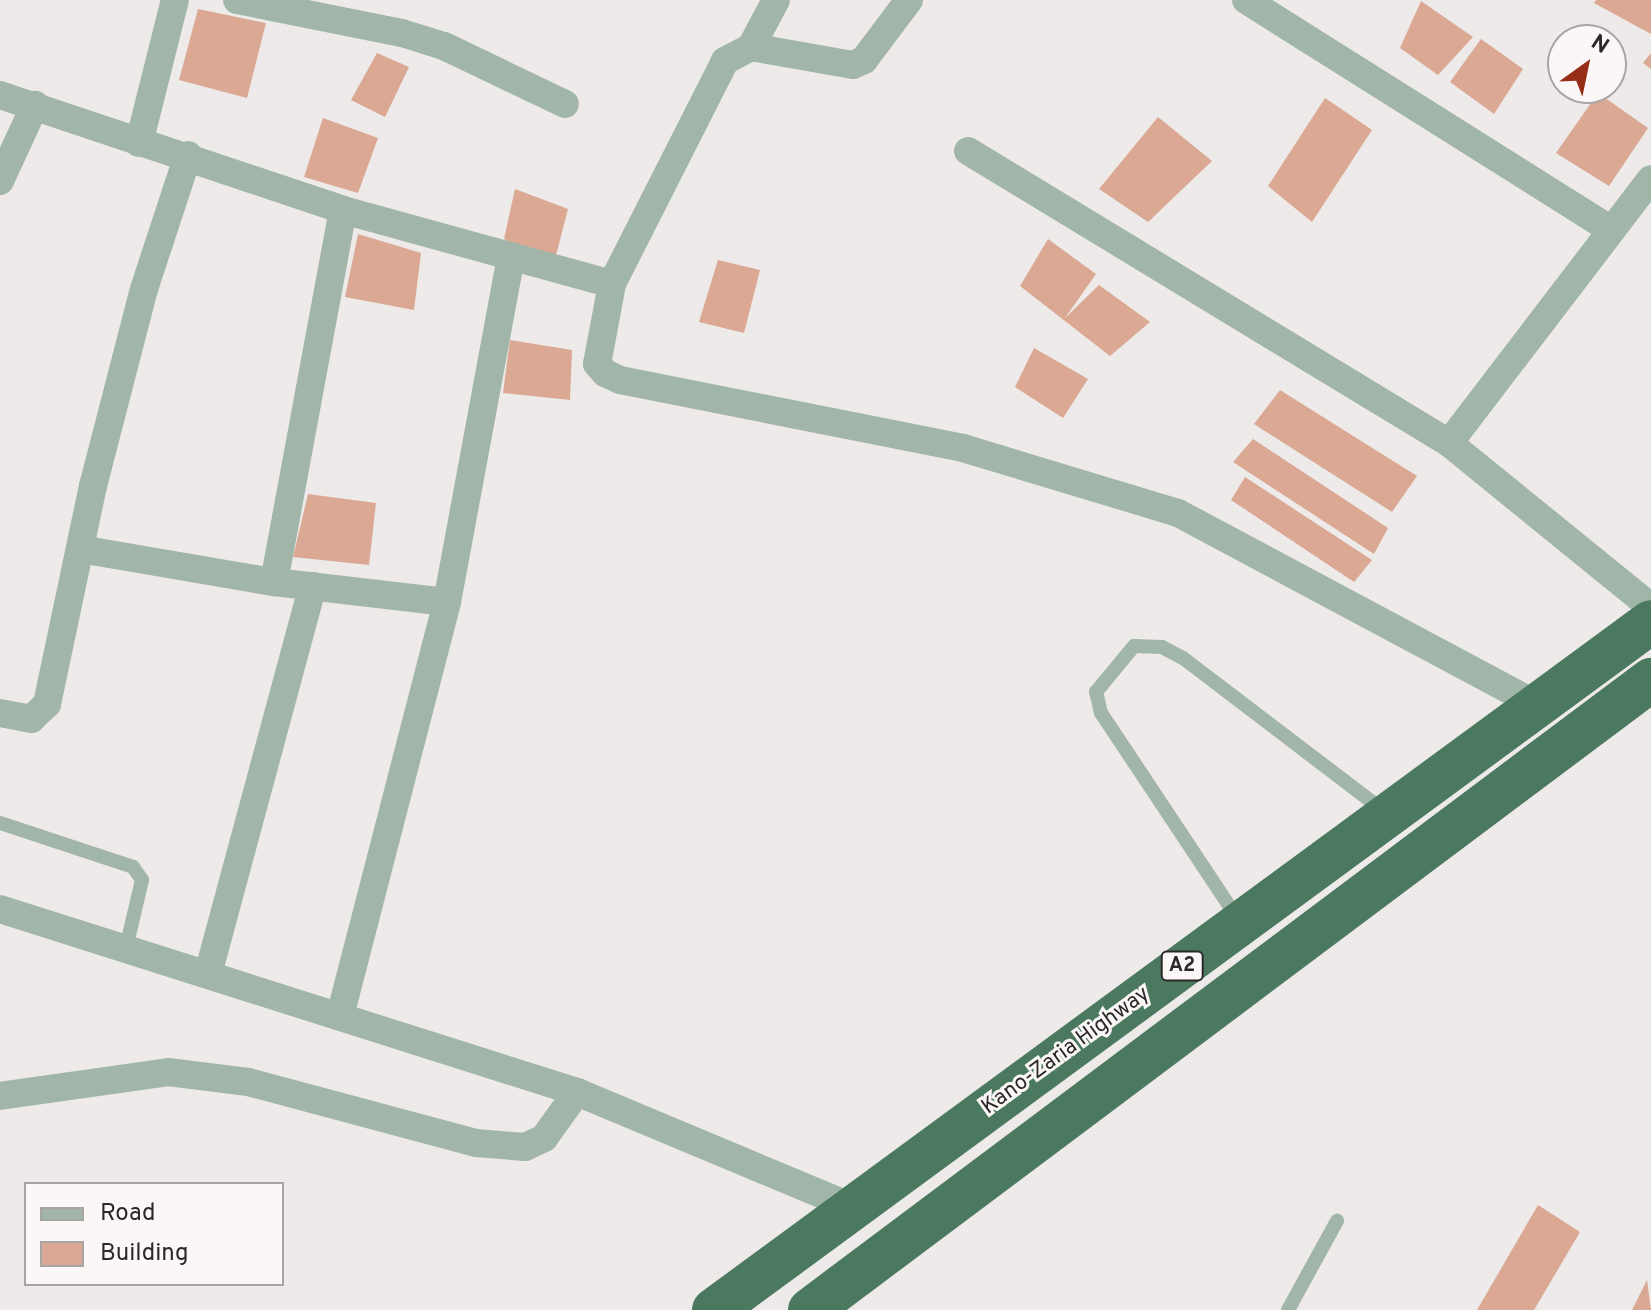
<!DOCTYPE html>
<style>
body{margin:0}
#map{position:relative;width:1651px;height:1310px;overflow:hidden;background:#edeae9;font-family:Overpass,sans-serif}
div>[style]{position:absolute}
.building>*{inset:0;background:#daa893}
.lane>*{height:14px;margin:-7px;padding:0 7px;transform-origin:7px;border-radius:7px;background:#a1b6a9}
.street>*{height:28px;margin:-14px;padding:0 14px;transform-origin:14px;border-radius:14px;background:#a1b6a9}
.highway>*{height:44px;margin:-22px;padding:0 22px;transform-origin:22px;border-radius:22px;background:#4b795f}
span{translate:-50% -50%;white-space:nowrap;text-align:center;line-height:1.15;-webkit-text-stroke:6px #fbf7f6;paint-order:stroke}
.shield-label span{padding:2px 6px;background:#fbf7f6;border:2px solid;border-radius:6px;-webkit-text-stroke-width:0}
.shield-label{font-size:20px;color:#2a2828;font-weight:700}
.street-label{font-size:22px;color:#2a2828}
.legend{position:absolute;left:24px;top:1182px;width:260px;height:104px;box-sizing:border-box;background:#fbf7f6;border:2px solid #a7a4a4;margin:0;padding:10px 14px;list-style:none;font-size:24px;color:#2a2828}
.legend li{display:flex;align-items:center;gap:16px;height:40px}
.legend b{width:40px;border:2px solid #a7a4a4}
.north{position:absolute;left:1547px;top:24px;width:80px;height:80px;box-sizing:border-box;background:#fbf7f6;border:2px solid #a7a4a4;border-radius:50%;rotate:33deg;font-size:22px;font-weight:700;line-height:32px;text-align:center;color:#2a2828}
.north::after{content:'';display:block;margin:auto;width:28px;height:36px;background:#962d16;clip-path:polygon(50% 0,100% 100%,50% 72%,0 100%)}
</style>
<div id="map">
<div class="building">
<div style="clip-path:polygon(1596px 0,1651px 0,1651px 34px,1594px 3px)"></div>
<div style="clip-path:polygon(1421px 1px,1473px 37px,1438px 75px,1400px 48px)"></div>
<div style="clip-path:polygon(198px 9px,266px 23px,247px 98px,179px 80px)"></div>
<div style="clip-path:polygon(1481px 39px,1523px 69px,1494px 114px,1450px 82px)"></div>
<div style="clip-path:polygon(377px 53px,409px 67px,385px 117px,351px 100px)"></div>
<div style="clip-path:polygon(1651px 53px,1651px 69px,1643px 63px)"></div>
<div style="clip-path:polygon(1598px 93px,1648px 128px,1609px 186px,1556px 153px)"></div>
<div style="clip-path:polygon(1325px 98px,1372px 130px,1312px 222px,1268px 186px)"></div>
<div style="clip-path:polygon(1158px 117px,1212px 161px,1148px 222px,1099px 189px)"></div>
<div style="clip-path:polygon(323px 118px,378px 138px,358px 193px,304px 177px)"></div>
<div style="clip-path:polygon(515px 189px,568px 209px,554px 263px,504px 239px)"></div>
<div style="clip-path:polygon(358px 234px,421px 253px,414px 310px,345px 297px)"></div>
<div style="clip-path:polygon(1048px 239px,1096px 274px,1065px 318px,1099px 285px,1150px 322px,1110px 356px,1020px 286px)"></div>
<div style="clip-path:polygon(718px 260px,760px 270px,744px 333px,699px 322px)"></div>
<div style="clip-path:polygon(510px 340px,572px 350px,570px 400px,503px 393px)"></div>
<div style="clip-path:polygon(1034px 348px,1088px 379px,1063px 418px,1015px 387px)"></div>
<div style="clip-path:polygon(1280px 390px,1417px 476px,1392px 512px,1254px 424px)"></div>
<div style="clip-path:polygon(1253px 439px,1388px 528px,1374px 554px,1233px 462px)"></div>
<div style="clip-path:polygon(1245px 477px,1372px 560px,1354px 582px,1231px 500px)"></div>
<div style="clip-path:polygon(308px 494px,376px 503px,369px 565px,293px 557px)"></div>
<div style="clip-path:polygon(1538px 1205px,1580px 1232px,1534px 1310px,1477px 1310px)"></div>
<div style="clip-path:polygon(1647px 1280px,1651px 1310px,1632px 1310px)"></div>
</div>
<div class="lane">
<div style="left:0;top:823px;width:140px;rotate:18.3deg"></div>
<div style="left:133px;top:867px;width:16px;rotate:55deg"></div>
<div style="left:142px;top:880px;width:70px;rotate:103.2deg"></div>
<div style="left:1238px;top:919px;width:247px;rotate:-123.6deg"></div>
<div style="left:1101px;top:713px;width:22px;rotate:-103deg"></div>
<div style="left:1096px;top:692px;width:60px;rotate:-50.4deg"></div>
<div style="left:1134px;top:646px;width:28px;rotate:2deg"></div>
<div style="left:1162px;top:647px;width:24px;rotate:28deg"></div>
<div style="left:1183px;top:658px;width:254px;rotate:37.3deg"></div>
<div style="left:1288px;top:1310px;width:102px;rotate:-61.2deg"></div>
</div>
<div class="street">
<div style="left:237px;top:0;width:168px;rotate:11.3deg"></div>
<div style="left:402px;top:33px;width:44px;rotate:17.2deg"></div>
<div style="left:444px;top:46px;width:134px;rotate:25.6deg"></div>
<div style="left:909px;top:0;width:75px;rotate:126.9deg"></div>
<div style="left:864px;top:60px;width:12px;rotate:156deg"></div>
<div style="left:853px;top:65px;width:104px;rotate:-170deg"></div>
<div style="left:751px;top:47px;width:30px;rotate:152deg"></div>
<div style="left:725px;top:61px;width:250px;rotate:116.9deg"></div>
<div style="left:612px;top:284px;width:81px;rotate:100.6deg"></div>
<div style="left:597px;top:364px;width:12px;rotate:48deg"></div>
<div style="left:605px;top:373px;width:17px;rotate:25deg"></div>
<div style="left:620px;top:380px;width:350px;rotate:11.2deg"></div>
<div style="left:963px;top:448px;width:225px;rotate:16.8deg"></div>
<div style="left:1178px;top:513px;width:408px;rotate:28.1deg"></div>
<div style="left:1246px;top:0;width:431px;rotate:32.2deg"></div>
<div style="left:751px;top:47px;width:53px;rotate:-62deg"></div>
<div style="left:0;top:95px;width:362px;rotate:18.5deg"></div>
<div style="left:343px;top:210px;width:279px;rotate:15.4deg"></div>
<div style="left:139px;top:143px;width:147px;rotate:-75.9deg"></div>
<div style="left:968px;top:151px;width:563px;rotate:31.26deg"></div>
<div style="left:1449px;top:443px;width:260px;rotate:39.1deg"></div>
<div style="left:0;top:181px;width:84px;rotate:-65.3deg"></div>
<div style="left:1449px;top:443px;width:332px;rotate:-52.6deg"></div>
<div style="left:80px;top:549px;width:197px;rotate:9.7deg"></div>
<div style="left:274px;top:582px;width:174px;rotate:6.6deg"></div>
<div style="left:274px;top:582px;width:378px;rotate:-79.5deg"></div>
<div style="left:0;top:713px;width:32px;rotate:11deg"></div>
<div style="left:31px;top:719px;width:22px;rotate:-43deg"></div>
<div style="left:47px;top:704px;width:223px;rotate:-78.1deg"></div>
<div style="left:93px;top:486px;width:203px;rotate:-75.5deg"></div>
<div style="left:144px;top:289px;width:141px;rotate:-71.8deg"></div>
<div style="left:0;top:909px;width:605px;rotate:17.6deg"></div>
<div style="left:577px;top:1092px;width:300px;rotate:22.7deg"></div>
<div style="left:208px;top:974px;width:402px;rotate:-74.9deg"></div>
<div style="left:340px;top:1016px;width:428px;rotate:-75.5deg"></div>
<div style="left:447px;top:602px;width:352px;rotate:-79.5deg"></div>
<div style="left:0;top:1096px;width:170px;rotate:-8.1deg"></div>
<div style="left:168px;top:1072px;width:81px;rotate:7.1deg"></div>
<div style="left:248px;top:1082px;width:236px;rotate:15deg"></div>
<div style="left:476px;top:1143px;width:49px;rotate:4.7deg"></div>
<div style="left:525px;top:1147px;width:21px;rotate:-25deg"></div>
<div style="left:544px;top:1138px;width:57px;rotate:-54.3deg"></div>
</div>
<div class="highway">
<div style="left:714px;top:1310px;width:1162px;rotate:-36.29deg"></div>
<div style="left:810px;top:1310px;width:1051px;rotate:-36.84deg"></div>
</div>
<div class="shield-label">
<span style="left:1182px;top:966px">A2</span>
</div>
<div class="street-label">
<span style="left:1066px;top:1051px;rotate:-36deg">Kano-Zaria Highway</span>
</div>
<ul class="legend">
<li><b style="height:10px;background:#a1b6a9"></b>Road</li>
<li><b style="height:22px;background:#daa893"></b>Building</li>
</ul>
<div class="north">N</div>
</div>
